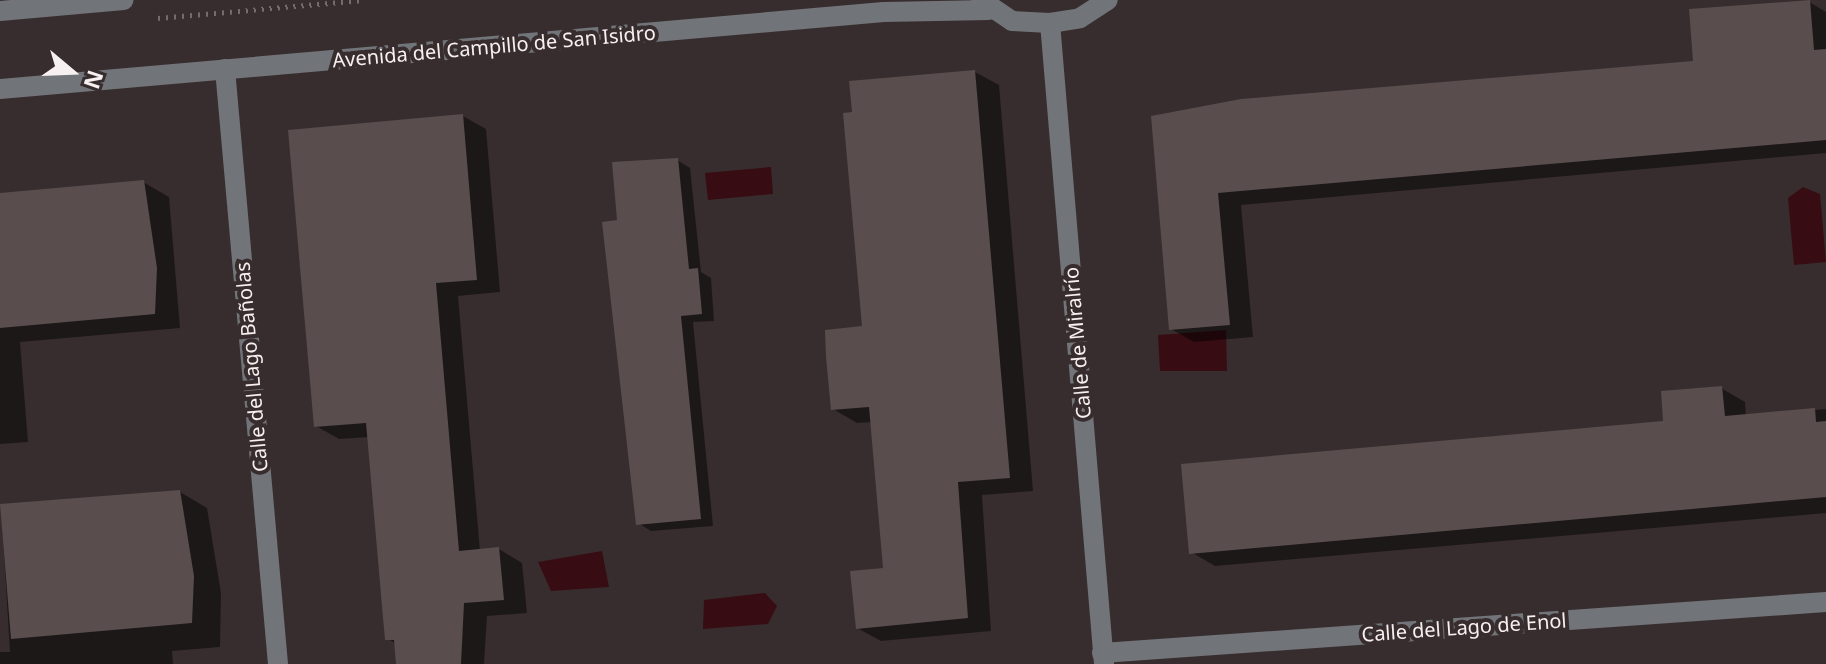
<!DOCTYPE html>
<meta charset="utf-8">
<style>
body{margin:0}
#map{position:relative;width:1826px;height:664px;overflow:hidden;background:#382d2e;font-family:"Noto Sans",sans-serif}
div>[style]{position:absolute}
.water>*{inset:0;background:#370d13}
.shadow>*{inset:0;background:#0007}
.building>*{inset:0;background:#594d4e}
.path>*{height:5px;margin-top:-2.5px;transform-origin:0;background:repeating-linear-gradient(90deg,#756b6c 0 2px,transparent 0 8px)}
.minor>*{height:20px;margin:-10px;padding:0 10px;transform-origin:10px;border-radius:10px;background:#717478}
span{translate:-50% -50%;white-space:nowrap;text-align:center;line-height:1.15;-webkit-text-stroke:8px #382d2e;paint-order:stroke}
.street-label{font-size:20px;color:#f7f0f0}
.north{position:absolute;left:32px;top:32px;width:80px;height:80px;-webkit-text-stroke:6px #382d2e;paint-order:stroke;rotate:109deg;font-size:22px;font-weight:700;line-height:32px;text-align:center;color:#f7f0f0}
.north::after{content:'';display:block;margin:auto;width:28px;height:36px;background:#f7f0f0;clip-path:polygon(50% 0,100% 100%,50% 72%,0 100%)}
</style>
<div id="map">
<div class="water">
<div style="clip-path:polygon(771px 167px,773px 194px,708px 200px,705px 173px)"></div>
<div style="clip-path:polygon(1803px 187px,1820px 194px,1826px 262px,1794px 265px,1788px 198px)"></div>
<div style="clip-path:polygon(1226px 330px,1227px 371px,1160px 371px,1158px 335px)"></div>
<div style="clip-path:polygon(602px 551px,609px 587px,551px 591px,538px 562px)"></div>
<div style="clip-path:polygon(765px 593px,777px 606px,768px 624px,703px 629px,704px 600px)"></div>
</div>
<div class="shadow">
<div style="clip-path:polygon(1809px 2px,1826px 12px,1826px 153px,1241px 205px,1253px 337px,1194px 342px,1171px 329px,1153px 118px,1695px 62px)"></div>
<div style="clip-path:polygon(975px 72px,999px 85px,1033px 491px,982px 495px,991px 631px,881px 641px,857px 628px,886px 570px,872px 422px,857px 423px,833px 409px)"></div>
<div style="clip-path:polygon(463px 116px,486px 129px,500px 292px,458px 296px,480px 551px,499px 549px,522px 563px,527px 613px,487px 616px,484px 664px,398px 664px,396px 644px,387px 638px,369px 437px,339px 439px,316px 426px)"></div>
<div style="clip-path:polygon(677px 160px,690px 168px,701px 272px,711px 278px,714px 321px,693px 322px,713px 526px,651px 531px,638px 523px,605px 223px,619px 222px)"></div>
<div style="clip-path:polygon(143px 182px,169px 197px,180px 328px,20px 342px,28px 442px,0 444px,0 195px)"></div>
<div style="clip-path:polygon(1721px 388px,1745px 402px,1746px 416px,1826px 409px,1826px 513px,1215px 566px,1191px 552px,1666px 422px)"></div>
<div style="clip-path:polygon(180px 492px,207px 508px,221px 593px,220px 647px,172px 651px,173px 664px,0 664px,0 652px,10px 652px,1px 506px)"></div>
</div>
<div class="building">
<div style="clip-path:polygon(1810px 0,1814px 50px,1826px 49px,1826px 140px,1218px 193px,1230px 325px,1169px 330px,1151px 116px,1241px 99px,1693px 61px,1689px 9px)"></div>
<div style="clip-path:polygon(975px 70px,1010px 478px,958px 482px,968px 618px,856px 629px,850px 571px,883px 568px,869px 407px,831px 410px,826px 357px,825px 330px,862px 326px,843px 113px,852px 112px,849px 81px)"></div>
<div style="clip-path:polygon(463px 114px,477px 280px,436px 283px,459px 551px,499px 547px,504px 600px,464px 603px,461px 664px,396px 664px,394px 640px,385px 640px,366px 423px,314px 427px,288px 130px)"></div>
<div style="clip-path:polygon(678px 158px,689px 269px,698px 268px,702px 314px,681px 316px,701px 519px,636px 525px,602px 222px,617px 220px,612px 162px)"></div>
<div style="clip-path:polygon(144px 180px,157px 268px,155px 314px,0 328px,0 193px)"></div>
<div style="clip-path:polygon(1722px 386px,1725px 416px,1815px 408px,1816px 422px,1826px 421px,1826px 497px,1189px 554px,1181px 464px,1663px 421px,1661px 391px)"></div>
<div style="clip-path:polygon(180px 490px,194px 576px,192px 623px,11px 639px,0 504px)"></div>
</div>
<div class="path">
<div style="left:158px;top:18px;width:207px;rotate:-5deg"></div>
</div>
<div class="minor">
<div style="left:981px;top:0;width:37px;rotate:34deg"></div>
<div style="left:1012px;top:21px;width:38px;rotate:3deg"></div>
<div style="left:1050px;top:23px;width:30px;rotate:-9deg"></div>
<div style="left:1080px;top:18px;width:33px;rotate:-33deg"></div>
<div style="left:0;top:11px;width:124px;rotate:-5.1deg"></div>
<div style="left:1050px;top:23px;width:643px;rotate:85.18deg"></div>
<div style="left:225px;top:69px;width:597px;rotate:84.91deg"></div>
<div style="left:0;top:89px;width:887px;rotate:-4.98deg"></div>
<div style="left:884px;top:12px;width:105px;rotate:-1.1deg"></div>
<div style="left:1102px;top:653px;width:726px;rotate:-4.03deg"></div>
</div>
<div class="street-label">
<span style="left:494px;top:46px;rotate:-5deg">Avenida del Campillo de San Isidro</span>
<span style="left:1077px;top:343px;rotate:-95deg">Calle de Miralrío</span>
<span style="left:251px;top:367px;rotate:-95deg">Calle del Lago Bañolas</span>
<span style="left:1464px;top:627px;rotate:-4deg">Calle del Lago de Enol</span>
</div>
<div class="north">N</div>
</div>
